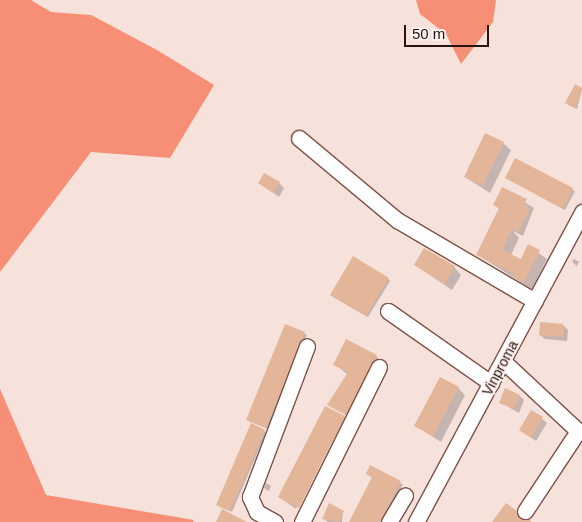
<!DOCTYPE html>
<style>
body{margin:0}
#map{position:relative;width:582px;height:522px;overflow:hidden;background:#f7e1db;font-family:Helvetica,sans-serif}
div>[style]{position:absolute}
.forest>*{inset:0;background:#f78f76}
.shadow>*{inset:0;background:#0003}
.building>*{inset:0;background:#e3b699}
.roads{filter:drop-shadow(1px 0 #7f5045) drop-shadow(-1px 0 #7f5045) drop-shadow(0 1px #7f5045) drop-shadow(0 -1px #7f5045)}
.minor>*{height:15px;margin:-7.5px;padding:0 7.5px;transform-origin:7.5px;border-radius:7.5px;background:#fff}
span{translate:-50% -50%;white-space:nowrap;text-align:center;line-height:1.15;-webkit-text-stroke:4px #fcf1ee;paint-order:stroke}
.street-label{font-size:14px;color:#27140f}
.scale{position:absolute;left:404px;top:25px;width:85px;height:22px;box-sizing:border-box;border:2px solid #27140f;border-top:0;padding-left:6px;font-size:15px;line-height:18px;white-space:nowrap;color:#27140f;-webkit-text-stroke:4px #fcf1ee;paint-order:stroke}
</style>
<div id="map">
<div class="forest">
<div style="clip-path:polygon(0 0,31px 0,51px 12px,91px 15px,157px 50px,214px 85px,170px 158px,91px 152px,0 272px)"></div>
<div style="clip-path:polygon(416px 0,496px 0,493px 22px,461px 64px,446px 34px,420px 14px)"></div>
<div style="clip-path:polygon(0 389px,46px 495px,194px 520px,193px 522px,0 522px)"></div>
</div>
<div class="shadow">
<div style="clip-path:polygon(575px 85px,582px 89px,577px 109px,568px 105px)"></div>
<div style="clip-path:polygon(503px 143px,511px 150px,490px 193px,465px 177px)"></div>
<div style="clip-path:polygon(516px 159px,575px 191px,565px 210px,506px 178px)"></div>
<div style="clip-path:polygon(260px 183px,279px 183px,284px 188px,279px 197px)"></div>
<div style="clip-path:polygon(503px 189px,534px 208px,523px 236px,513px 231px,519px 238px,511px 255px,521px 260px,528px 246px,547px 259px,532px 289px,478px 255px,500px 210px,495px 205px)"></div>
<div style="clip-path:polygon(574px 259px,579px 262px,577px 266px,572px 262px)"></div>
<div style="clip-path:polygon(415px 265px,454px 267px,461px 275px,452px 290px)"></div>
<div style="clip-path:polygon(388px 279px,390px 281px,368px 317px,333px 297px)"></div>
<div style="clip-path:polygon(286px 325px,307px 335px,268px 429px,249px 421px)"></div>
<div style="clip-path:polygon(563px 325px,568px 330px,567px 341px,545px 339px,540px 335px)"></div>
<div style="clip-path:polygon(376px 356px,383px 363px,348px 416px,331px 407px,329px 405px,348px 375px,335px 364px)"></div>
<div style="clip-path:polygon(458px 388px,465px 395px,441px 442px,416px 426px)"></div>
<div style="clip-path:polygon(520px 396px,524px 400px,519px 413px,500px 402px)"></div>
<div style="clip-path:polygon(325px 407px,345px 418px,296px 509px,279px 497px)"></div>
<div style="clip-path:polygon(532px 411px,547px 423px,536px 441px,520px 430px)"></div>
<div style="clip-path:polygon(346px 418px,306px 514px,299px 511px)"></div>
<div style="clip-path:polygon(264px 431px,266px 433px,232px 512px,220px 507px,218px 505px)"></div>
<div style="clip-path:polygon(367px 474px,403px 484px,383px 522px,350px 522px,373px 478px)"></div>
<div style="clip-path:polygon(266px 483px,271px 486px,269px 491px,264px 488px)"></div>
<div style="clip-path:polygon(343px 512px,342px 522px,328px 522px,323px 518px)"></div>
</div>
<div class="building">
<div style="clip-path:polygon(575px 84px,582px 88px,575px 108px,565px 103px)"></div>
<div style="clip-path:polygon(485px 133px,504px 142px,482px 186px,464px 177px)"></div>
<div style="clip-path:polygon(515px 158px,573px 188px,563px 209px,505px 178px)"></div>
<div style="clip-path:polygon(264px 173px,280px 182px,273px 193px,258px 183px)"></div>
<div style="clip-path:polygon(502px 187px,527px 199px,524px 205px,530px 208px,518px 232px,512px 229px,502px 250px,521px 259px,528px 244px,540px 250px,524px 282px,512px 276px,513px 273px,476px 255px,499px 208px,493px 205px)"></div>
<div style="clip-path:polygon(424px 248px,455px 266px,444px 284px,414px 265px)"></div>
<div style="clip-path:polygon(353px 256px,389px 278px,366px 316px,330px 295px)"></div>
<div style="clip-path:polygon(540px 322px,563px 324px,563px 337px,539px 335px)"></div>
<div style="clip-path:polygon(285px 324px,305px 332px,266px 428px,246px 420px)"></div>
<div style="clip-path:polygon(346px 339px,377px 355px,346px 415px,327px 405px,348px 372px,333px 365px)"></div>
<div style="clip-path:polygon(440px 377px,459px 387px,433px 436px,414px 426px)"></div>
<div style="clip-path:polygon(505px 388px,520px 395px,514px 409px,499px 403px)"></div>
<div style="clip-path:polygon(325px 406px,345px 416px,299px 508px,278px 497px)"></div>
<div style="clip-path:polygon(531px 410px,543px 417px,531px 438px,519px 430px)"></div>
<div style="clip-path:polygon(251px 423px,265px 430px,230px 511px,216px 505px)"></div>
<div style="clip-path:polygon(370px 465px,401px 481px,380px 522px,349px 522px,372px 477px,366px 474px)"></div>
<div style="clip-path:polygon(329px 503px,344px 511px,339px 522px,322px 519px)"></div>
<div style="clip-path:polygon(506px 503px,532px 522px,492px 522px)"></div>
<div style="clip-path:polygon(222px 509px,247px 522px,216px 522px)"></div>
</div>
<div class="roads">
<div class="minor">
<div style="left:299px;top:138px;width:128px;rotate:39.9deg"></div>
<div style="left:397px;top:220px;width:160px;rotate:30.4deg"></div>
<div style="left:388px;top:311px;width:126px;rotate:35deg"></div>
<div style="left:503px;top:361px;width:103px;rotate:43deg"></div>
<div style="left:578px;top:431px;width:96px;rotate:123.5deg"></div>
<div style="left:275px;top:522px;width:21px;rotate:-151deg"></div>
<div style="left:257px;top:512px;width:17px;rotate:-115deg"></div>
<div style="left:250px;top:497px;width:161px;rotate:-69.3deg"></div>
<div style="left:302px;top:522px;width:173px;rotate:-63.6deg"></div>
<div style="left:389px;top:522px;width:31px;rotate:-59deg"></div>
<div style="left:416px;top:522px;width:352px;rotate:-61.8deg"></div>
</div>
</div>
<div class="street-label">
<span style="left:500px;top:368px;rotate:-62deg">Vinproma</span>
</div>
<div class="scale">50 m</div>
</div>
